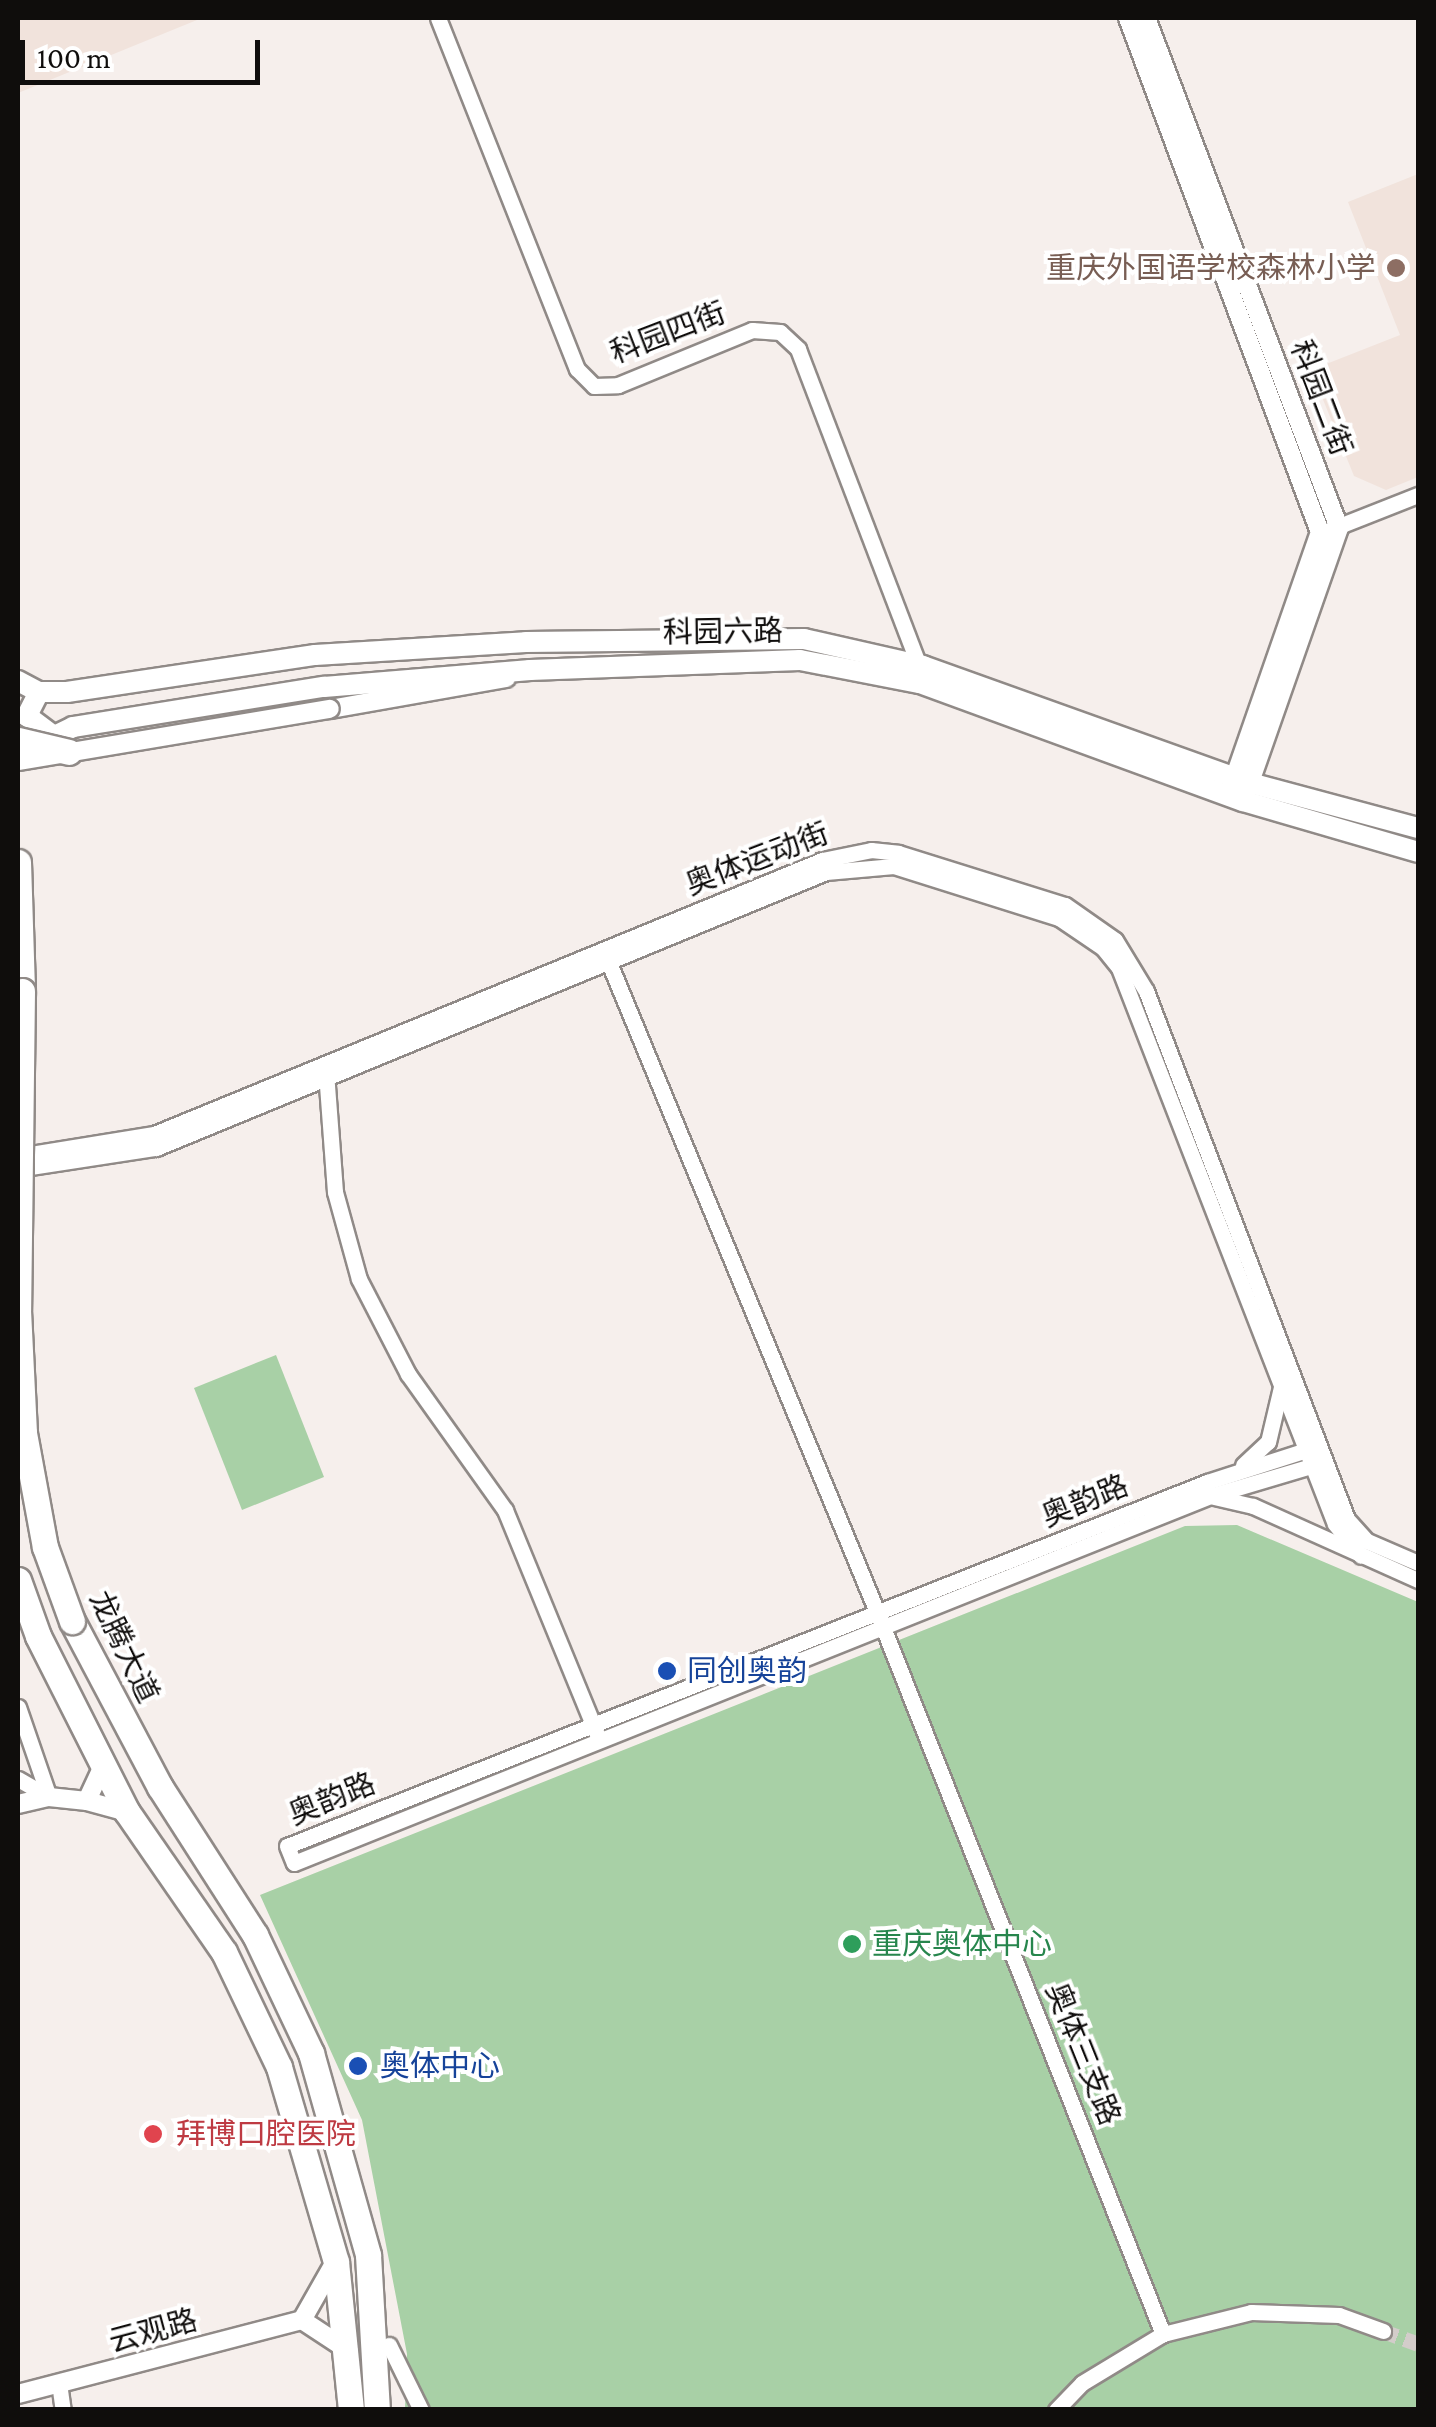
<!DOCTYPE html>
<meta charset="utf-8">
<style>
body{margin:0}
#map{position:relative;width:1436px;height:2427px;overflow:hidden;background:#f6efec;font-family:"Crimson Pro","Noto Sans SC",serif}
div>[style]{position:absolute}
.built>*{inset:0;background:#f1e3dc}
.green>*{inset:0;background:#a8d0a6}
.minor-tunnel>*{height:15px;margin-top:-7.5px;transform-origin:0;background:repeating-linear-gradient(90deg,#d3cdca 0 15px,transparent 0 23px)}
.roads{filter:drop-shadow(2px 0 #908a87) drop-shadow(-2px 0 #908a87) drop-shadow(0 2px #908a87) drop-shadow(0 -2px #908a87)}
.minor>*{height:15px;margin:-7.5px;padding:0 7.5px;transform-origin:7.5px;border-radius:7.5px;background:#fff}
.tertiary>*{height:18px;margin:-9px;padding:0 9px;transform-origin:9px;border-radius:9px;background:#fff}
.secondary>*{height:20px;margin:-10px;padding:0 10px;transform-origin:10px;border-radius:10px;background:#fff}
.trunk>*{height:25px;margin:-12.5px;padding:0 12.5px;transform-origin:12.5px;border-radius:12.5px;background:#fff}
.bridges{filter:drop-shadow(2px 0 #908a87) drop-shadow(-2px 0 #908a87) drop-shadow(0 2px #908a87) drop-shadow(0 -2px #908a87)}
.tertiary-bridge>*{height:18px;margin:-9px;padding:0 9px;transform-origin:9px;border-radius:9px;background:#fff}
.trunk-bridge>*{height:25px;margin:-12.5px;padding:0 12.5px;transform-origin:12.5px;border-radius:12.5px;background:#fff}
.dots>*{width:28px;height:28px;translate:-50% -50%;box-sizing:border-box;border:5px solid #fff;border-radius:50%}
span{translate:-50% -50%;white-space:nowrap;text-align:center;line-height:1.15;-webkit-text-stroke:8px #fff;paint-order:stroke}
.education-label{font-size:30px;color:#785e54}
.right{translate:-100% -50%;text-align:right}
.street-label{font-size:30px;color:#0f0d0c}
.transit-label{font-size:30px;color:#164399}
.left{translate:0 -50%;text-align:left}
.leisure-label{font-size:30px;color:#27864d}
.health-label{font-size:30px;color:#be3a42}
.frame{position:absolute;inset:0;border:20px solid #0f0d0c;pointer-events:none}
.scale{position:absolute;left:20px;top:40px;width:240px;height:45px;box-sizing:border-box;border:5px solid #0f0d0c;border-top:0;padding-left:12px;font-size:30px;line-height:35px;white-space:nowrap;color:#0f0d0c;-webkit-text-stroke:8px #fff;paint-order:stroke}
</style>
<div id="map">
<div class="built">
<div style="clip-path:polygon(18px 18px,196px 18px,197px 20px,18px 93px)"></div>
<div style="clip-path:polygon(1418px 174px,1418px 477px,1386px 490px,1354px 476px,1311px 370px,1400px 335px,1348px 202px)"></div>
</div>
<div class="green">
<div style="clip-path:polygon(276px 1355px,324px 1477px,242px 1510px,194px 1388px)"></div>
<div style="clip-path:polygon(1237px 1525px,1418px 1602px,1418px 2409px,405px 2409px,407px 2354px,362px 2120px,260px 1895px,1185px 1526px)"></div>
</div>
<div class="minor-tunnel">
<div style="left:1383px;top:2331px;width:37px;rotate:20deg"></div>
</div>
<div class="roads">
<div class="minor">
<div style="left:438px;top:18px;width:378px;rotate:68.4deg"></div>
<div style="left:577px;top:369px;width:24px;rotate:45deg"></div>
<div style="left:594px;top:386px;width:24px;rotate:-2deg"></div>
<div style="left:618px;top:385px;width:145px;rotate:-22.3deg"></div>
<div style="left:752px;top:330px;width:28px;rotate:4deg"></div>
<div style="left:780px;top:332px;width:25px;rotate:43deg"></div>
<div style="left:798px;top:349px;width:347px;rotate:69.1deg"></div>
<div style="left:1329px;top:530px;width:96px;rotate:-21.5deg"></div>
<div style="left:605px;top:953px;width:713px;rotate:67.57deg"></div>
<div style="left:877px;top:1612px;width:777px;rotate:68.39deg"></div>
<div style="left:326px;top:1072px;width:120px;rotate:85.7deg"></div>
<div style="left:335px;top:1192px;width:90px;rotate:74.6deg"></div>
<div style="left:359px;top:1279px;width:107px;rotate:62.7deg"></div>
<div style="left:408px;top:1374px;width:167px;rotate:54.5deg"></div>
<div style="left:505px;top:1510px;width:242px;rotate:67.7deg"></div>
<div style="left:18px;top:1156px;width:138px;rotate:-9.2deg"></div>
<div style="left:154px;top:1134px;width:722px;rotate:-22.3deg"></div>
<div style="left:822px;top:860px;width:50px;rotate:-11.5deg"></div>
<div style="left:871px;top:850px;width:27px;rotate:6deg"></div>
<div style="left:898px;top:853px;width:175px;rotate:17.3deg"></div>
<div style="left:1065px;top:905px;width:61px;rotate:35deg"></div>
<div style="left:1115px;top:940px;width:60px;rotate:58.7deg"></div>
<div style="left:1146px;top:991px;width:565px;rotate:69.16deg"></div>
<div style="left:1347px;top:1519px;width:30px;rotate:48deg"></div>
<div style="left:1367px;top:1541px;width:56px;rotate:23.3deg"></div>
<div style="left:18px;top:1169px;width:140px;rotate:-8.7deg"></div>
<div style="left:156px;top:1148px;width:725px;rotate:-22.39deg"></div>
<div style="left:826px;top:872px;width:68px;rotate:-5deg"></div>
<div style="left:894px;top:866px;width:173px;rotate:17.5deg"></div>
<div style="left:1059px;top:918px;width:53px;rotate:34.3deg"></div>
<div style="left:1103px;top:948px;width:26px;rotate:51deg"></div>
<div style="left:1119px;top:968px;width:596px;rotate:68.77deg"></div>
<div style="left:1335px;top:1524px;width:41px;rotate:50.9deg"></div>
<div style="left:1319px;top:1446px;width:118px;rotate:162.2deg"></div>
<div style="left:1207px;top:1482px;width:989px;rotate:158.41deg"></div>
<div style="left:287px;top:1846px;width:18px;rotate:68deg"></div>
<div style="left:294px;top:1863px;width:987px;rotate:-21.83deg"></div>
<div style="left:1210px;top:1496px;width:120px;rotate:-16.5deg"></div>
<div style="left:1243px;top:1465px;width:34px;rotate:-43deg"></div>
<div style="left:1268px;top:1442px;width:61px;rotate:-76.7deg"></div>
<div style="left:1214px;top:1497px;width:40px;rotate:13deg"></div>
<div style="left:1253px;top:1506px;width:181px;rotate:24.2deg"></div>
<div style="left:18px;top:1707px;width:95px;rotate:71deg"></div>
<div style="left:18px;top:1779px;width:36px;rotate:30deg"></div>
<div style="left:389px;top:2345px;width:72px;rotate:63.8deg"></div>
<div style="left:59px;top:2383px;width:27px;rotate:82deg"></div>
<div style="left:1056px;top:2410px;width:37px;rotate:-46deg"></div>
<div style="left:1082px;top:2383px;width:95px;rotate:-31.2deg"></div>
<div style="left:1163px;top:2334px;width:91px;rotate:-14deg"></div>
<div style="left:1251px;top:2312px;width:88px;rotate:2deg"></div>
<div style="left:1339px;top:2315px;width:47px;rotate:20deg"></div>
</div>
<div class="tertiary">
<div style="left:1128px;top:18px;width:549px;rotate:69.52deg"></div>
<div style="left:1320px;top:532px;width:270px;rotate:109.2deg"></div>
<div style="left:1146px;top:18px;width:545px;rotate:69.27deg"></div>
<div style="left:1339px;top:528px;width:284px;rotate:109.3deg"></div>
<div style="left:330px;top:709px;width:179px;rotate:-10deg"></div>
<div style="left:103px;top:1766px;width:38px;rotate:115deg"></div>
<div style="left:87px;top:1801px;width:41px;rotate:15.4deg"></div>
<div style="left:18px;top:1804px;width:32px;rotate:-13deg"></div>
<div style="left:49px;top:1797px;width:38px;rotate:6deg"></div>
<div style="left:335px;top:2262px;width:67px;rotate:119.6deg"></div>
<div style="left:302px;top:2320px;width:56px;rotate:33.4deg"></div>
<div style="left:18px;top:2394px;width:293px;rotate:-14.6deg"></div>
</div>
<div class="secondary">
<div style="left:18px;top:681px;width:24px;rotate:28deg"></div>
<div style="left:39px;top:692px;width:28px"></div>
<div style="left:67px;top:692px;width:251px;rotate:-8.5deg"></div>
<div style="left:315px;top:655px;width:211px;rotate:-3.5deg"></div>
<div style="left:526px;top:642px;width:278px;rotate:-0.6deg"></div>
<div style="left:804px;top:639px;width:122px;rotate:12.8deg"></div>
<div style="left:923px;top:666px;width:347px;rotate:19.7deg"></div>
<div style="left:1250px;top:783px;width:174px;rotate:15deg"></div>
<div style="left:39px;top:692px;width:27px;rotate:117deg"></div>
<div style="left:27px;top:716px;width:30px;rotate:37deg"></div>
<div style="left:30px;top:748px;width:48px;rotate:-26deg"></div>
<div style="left:73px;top:727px;width:254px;rotate:-9.1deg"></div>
<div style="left:324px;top:687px;width:207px;rotate:-4.7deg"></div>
<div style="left:530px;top:670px;width:270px;rotate:-2.1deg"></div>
<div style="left:800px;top:660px;width:122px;rotate:10.9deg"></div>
<div style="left:920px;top:683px;width:344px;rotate:20.1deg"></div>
<div style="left:1243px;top:801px;width:182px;rotate:16.2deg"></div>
</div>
<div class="trunk">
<div style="left:18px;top:862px;width:129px;rotate:88.2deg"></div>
<div style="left:18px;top:1580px;width:59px;rotate:70.3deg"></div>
<div style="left:38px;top:1636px;width:197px;rotate:63.2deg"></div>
<div style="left:127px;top:1812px;width:170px;rotate:55.3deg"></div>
<div style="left:224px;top:1952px;width:127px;rotate:64.4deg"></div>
<div style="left:279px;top:2067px;width:203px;rotate:73.7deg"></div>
<div style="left:336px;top:2262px;width:149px;rotate:84.2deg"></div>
<div style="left:72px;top:1621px;width:188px;rotate:62.1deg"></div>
<div style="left:160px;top:1787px;width:176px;rotate:57.3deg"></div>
<div style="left:255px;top:1935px;width:131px;rotate:64.6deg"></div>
<div style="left:311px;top:2053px;width:210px;rotate:74.2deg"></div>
<div style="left:368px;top:2255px;width:155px;rotate:86.7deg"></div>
</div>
</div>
<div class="bridges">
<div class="tertiary-bridge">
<div style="left:18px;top:761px;width:316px;rotate:-9.5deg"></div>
</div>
<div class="trunk-bridge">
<div style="left:18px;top:740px;width:52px;rotate:13.2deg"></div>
<div style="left:22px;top:991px;width:319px;rotate:90.7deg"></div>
<div style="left:18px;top:1310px;width:123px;rotate:87.2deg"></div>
<div style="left:24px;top:1433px;width:116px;rotate:79.6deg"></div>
<div style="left:45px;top:1547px;width:79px;rotate:70deg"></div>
</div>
</div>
<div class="dots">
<div style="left:1396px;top:268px;background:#8d6e63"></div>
<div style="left:667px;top:1671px;background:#1a4fb4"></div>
<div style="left:852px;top:1944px;background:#2e9e5b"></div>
<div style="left:358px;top:2066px;background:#1a4fb4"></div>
<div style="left:153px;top:2134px;background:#e0444e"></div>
</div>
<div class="education-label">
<span class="right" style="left:1376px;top:268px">重庆外国语学校森林小学</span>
</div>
<div class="street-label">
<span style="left:668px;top:333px;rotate:-21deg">科园四街</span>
<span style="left:1321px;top:398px;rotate:69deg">科园二街</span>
<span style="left:723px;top:632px;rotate:-1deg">科园六路</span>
<span style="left:757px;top:859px;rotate:-21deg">奥体运动街</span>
<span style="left:1085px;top:1501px;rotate:-22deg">奥韵路</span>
<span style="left:124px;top:1647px;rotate:64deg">龙腾大道</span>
<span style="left:332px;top:1799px;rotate:-22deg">奥韵路</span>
<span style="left:1083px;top:2054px;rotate:68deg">奥体三支路</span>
<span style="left:153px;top:2331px;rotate:-15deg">云观路</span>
</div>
<div class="transit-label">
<span class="left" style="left:687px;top:1671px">同创奥韵</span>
<span class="left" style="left:380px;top:2066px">奥体中心</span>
</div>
<div class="leisure-label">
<span class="left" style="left:872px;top:1944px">重庆奥体中心</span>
</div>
<div class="health-label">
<span class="left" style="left:176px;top:2134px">拜博口腔医院</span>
</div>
<div class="frame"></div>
<div class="scale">100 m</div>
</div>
